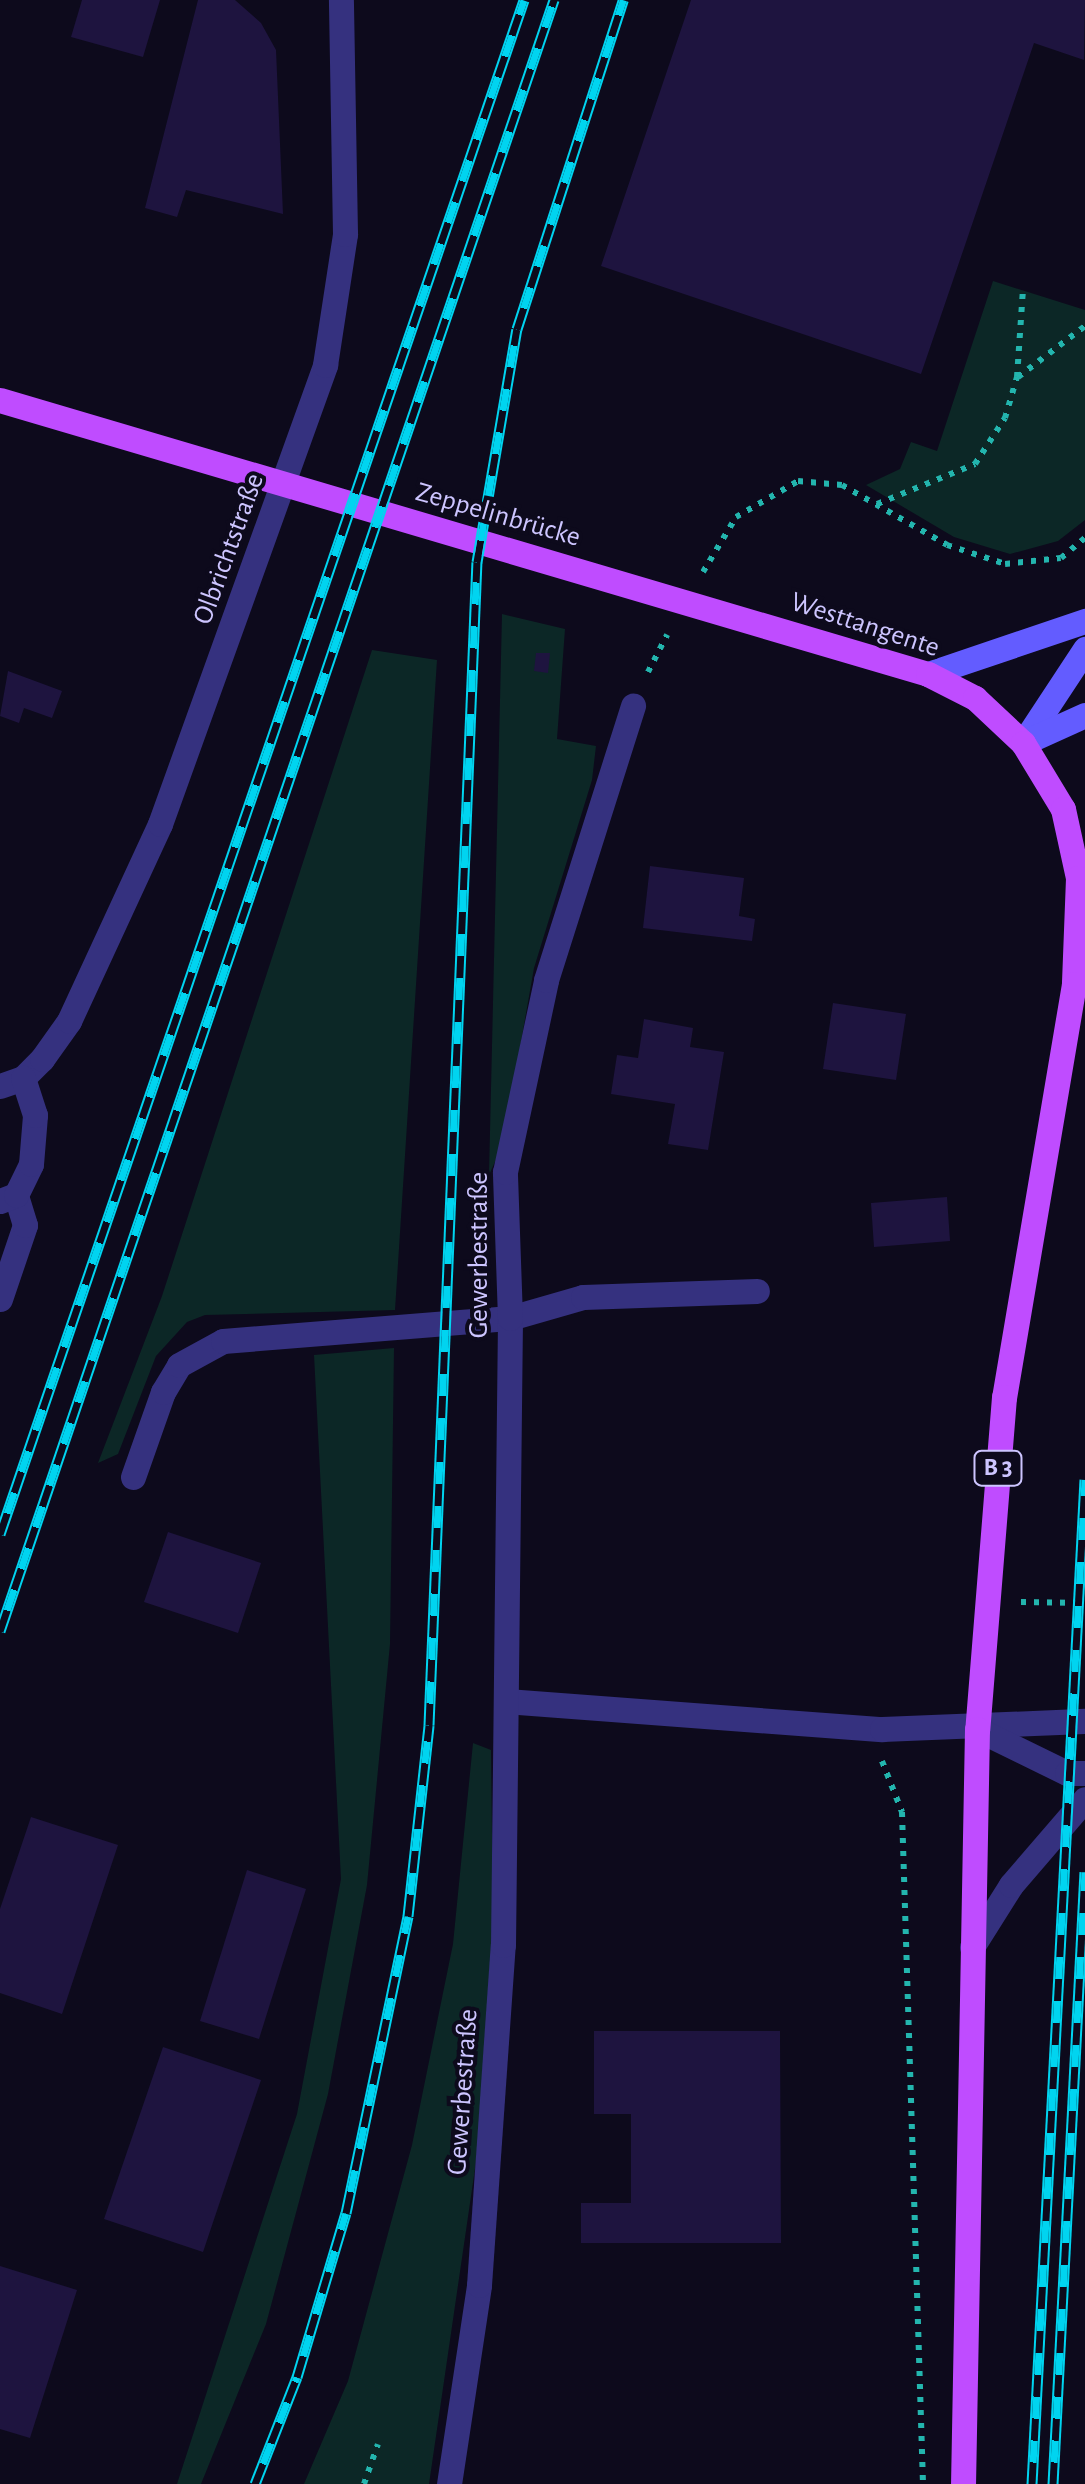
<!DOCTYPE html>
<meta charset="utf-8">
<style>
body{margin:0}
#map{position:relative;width:1085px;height:2484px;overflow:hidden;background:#0d0a1c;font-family:"Alegreya Sans",sans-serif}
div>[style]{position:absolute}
.green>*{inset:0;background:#0c2726}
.building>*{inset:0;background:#1e143f}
.path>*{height:6px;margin-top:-3px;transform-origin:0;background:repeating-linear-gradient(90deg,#23b5ae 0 5px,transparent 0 13px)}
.lane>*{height:25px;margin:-12.5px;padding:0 12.5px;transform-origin:12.5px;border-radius:12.5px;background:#35317f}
.street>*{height:25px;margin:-12.5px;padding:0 12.5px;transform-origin:12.5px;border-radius:12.5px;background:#35317f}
.secondary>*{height:25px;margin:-12.5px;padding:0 12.5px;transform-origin:12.5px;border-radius:12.5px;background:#635cff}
.primary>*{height:25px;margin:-12.5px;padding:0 12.5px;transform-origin:12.5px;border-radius:12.5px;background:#bf4cff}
.rail>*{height:11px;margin-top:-5.5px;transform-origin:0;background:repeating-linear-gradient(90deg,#0d0a1c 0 22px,#00d4f0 0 44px);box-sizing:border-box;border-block:2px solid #00d4f0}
span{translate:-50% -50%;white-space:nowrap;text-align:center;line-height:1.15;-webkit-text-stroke:8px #0d0a1c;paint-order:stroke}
.shield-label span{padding:2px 8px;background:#0d0a1c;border:2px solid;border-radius:8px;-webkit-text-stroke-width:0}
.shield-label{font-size:25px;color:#cdc5ff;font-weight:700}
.street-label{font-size:28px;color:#cdc5ff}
</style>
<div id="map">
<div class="green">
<div style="clip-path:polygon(993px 281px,1085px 310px,1085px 520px,1058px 541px,1010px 554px,954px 537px,866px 485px,900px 469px,911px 442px,937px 451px)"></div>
<div style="clip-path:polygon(502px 614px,565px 629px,557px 739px,596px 746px,592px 780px,534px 968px,503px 1144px,489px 1175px)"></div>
<div style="clip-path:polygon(372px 650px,437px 660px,395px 1310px,205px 1315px,187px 1322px,156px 1356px,118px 1454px,98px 1463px,162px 1296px)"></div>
<div style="clip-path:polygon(394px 1348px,390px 1644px,367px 1885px,328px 2094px,266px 2324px,201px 2484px,177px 2484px,297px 2114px,341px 1879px,314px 1355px)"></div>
<div style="clip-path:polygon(473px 1743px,491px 1750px,493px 1922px,477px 2155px,429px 2484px,304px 2484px,348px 2381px,412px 2145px,453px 1944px)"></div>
</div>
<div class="building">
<div style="clip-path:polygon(82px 0,160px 0,143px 57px,71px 37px)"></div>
<div style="clip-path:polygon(198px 0,235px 0,261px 23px,276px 50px,283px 214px,186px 190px,177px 217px,145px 208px)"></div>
<div style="clip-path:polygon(691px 0,1085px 0,1084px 60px,1034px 43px,921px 374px,601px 266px)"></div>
<div style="clip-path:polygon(536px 653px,550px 653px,548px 673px,534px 671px)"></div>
<div style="clip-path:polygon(8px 671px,62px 691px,52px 718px,24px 708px,19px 723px,0 716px)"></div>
<div style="clip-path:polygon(650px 866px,744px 878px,739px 916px,755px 919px,752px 941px,643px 928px)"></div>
<div style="clip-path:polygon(833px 1003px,906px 1014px,896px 1080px,823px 1069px)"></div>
<div style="clip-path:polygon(644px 1019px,693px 1028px,690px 1047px,724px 1052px,708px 1150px,668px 1144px,675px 1104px,611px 1094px,617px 1055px,638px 1058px)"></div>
<div style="clip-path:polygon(947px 1197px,950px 1241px,874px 1247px,871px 1203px)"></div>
<div style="clip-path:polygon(168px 1532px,261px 1563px,238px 1633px,144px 1602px)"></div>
<div style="clip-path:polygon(31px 1817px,118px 1845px,62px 2014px,0 1993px,0 1909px)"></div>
<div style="clip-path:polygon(247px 1870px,306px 1889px,259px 2039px,200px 2021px)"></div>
<div style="clip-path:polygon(594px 2031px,780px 2031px,781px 2243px,581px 2243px,581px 2203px,631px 2203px,631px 2114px,594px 2114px)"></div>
<div style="clip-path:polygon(163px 2047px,261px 2080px,203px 2252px,104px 2219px)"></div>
<div style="clip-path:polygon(0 2266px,77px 2290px,30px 2438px,0 2429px)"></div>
</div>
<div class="path">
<div style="left:1018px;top:377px;width:84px;rotate:-37.3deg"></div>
<div style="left:877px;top:504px;width:106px;rotate:-22.2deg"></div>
<div style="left:975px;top:464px;width:55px;rotate:-56.9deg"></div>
<div style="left:1005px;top:418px;width:43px;rotate:-73.7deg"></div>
<div style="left:1017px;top:377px;width:88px;rotate:-86.1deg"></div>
<div style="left:703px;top:572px;width:64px;rotate:-59deg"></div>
<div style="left:736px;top:517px;width:72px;rotate:-30.1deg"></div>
<div style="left:798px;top:481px;width:44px;rotate:5.2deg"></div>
<div style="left:842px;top:485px;width:121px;rotate:29.7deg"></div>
<div style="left:947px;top:545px;width:61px;rotate:18.1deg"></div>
<div style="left:1005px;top:564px;width:56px;rotate:-6.1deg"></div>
<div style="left:1061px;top:558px;width:31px;rotate:-40deg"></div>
<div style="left:648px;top:672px;width:42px;rotate:-62.8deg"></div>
<div style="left:1021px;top:1602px;width:64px;rotate:0.9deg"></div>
<div style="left:882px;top:1761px;width:55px;rotate:68.6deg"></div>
<div style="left:902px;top:1812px;width:672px;rotate:88.21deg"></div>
<div style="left:364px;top:2484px;width:42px;rotate:-70.7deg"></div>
</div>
<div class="lane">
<div style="left:0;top:1299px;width:78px;rotate:-71.3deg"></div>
<div style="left:25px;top:1225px;width:31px;rotate:-107deg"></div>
<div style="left:133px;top:1477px;width:90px;rotate:-70.6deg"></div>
<div style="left:163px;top:1392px;width:31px;rotate:-59deg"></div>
<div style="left:179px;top:1365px;width:50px;rotate:-28.6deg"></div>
<div style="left:223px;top:1341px;width:288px;rotate:-4.6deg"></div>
<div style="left:510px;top:1318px;width:76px;rotate:-16deg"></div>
<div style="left:583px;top:1297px;width:174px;rotate:-2deg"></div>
<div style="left:972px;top:1947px;width:73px;rotate:-57.8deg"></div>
<div style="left:1011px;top:1885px;width:113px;rotate:-49.3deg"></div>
</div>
<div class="street">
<div style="left:0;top:1086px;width:24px;rotate:-19deg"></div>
<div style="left:23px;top:1078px;width:27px;rotate:-45deg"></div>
<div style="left:42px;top:1059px;width:47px;rotate:-54.6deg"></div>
<div style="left:69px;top:1021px;width:217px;rotate:-65.2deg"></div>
<div style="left:160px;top:824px;width:488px;rotate:-70.2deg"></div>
<div style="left:325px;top:365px;width:133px;rotate:-81.3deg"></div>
<div style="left:345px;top:234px;width:234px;rotate:-91deg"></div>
<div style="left:0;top:1201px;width:17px;rotate:-21deg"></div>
<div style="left:16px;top:1195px;width:34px;rotate:-64deg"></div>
<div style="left:31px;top:1164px;width:49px;rotate:-85.3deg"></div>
<div style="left:35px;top:1115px;width:39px;rotate:-108deg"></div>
<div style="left:506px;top:1701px;width:377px;rotate:4.3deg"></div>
<div style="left:882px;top:1729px;width:203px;rotate:-2.3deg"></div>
<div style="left:977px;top:1729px;width:100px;rotate:26.1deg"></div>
<div style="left:1067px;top:1773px;width:18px"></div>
<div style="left:449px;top:2484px;width:201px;rotate:-81.4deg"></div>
<div style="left:479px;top:2285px;width:341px;rotate:-86deg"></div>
<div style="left:503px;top:1945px;width:627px;rotate:-89.36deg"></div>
<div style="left:510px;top:1318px;width:146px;rotate:-92deg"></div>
<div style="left:505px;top:1172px;width:196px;rotate:-77.9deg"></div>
<div style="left:546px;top:980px;width:288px;rotate:-72.4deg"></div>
</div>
<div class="secondary">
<div style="left:928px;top:674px;width:166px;rotate:-18.7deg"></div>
<div style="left:1023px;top:743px;width:113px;rotate:-56.6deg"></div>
<div style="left:1023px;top:743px;width:68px;rotate:-24.3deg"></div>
</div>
<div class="primary">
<div style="left:0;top:400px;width:968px;rotate:16.45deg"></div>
<div style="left:928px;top:674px;width:53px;rotate:27.1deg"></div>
<div style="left:975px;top:698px;width:66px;rotate:43.2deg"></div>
<div style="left:1023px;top:743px;width:77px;rotate:58.8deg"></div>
<div style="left:1063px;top:809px;width:71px;rotate:77.7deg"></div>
<div style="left:1078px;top:878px;width:106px;rotate:92.2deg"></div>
<div style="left:1074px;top:984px;width:419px;rotate:99.6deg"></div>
<div style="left:1004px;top:1397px;width:333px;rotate:94.6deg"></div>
<div style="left:977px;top:1729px;width:755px;rotate:91.06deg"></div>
</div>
<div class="rail">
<div style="left:0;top:1534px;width:1621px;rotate:-71.14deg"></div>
<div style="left:0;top:1631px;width:1723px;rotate:-71.24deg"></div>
<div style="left:255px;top:2484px;width:115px;rotate:-68.6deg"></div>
<div style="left:297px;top:2377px;width:171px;rotate:-73.4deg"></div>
<div style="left:346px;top:2213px;width:303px;rotate:-78.2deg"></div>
<div style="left:408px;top:1916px;width:192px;rotate:-83.7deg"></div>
<div style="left:429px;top:1725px;width:1164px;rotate:-87.64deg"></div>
<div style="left:477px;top:562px;width:236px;rotate:-80.3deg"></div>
<div style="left:517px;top:329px;width:346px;rotate:-72.1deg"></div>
<div style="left:1032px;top:2484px;width:1006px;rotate:-86.98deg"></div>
<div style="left:1053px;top:2484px;width:613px;rotate:-87.01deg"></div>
</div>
<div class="shield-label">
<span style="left:998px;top:1468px">B 3</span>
</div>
<div class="street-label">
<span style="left:498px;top:515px;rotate:16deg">Zeppelinbrücke</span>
<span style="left:229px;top:549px;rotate:-70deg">Olbrichtstraße</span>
<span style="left:865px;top:625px;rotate:18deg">Westtangente</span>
<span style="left:479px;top:1255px;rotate:-90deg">Gewerbestraße</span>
<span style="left:463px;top:2092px;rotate:-86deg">Gewerbestraße</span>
</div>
</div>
